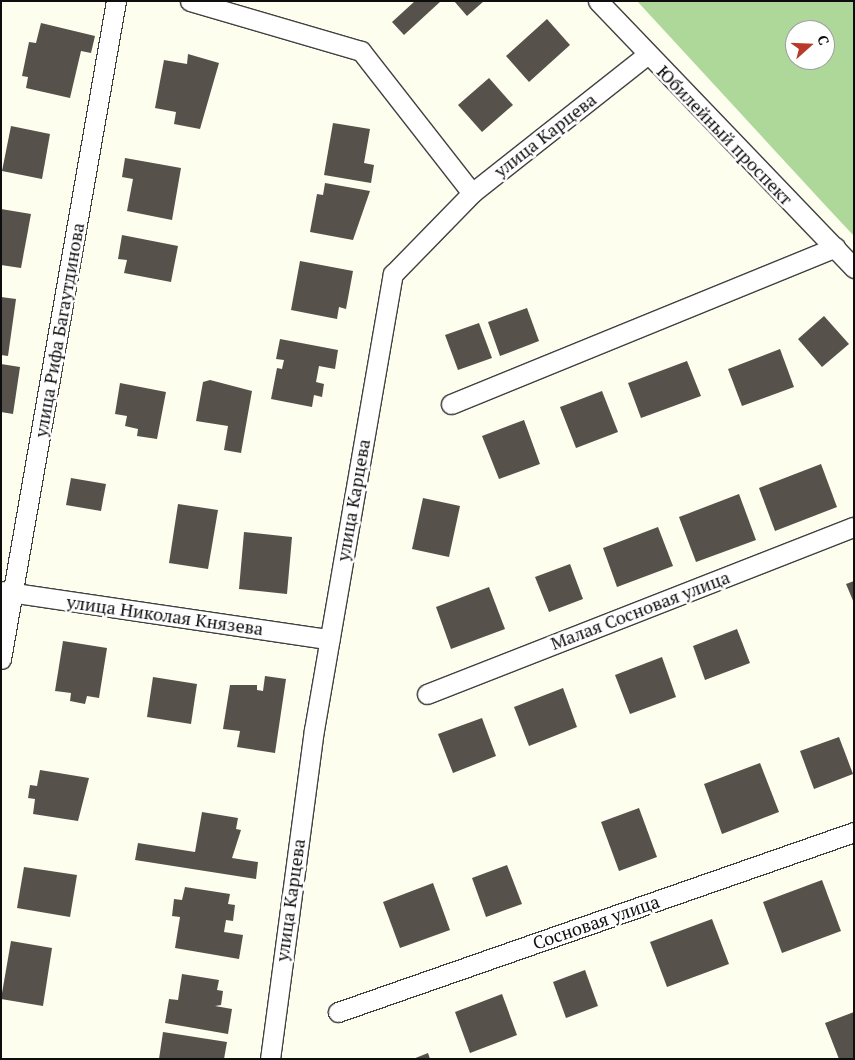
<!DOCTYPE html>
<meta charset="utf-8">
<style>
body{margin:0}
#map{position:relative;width:855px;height:1060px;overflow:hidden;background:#fefeef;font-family:"PT Serif",serif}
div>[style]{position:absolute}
.forest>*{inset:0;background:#add89a}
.building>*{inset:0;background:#56514b}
.roads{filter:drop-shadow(1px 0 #414141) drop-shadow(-1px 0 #414141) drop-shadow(0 1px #414141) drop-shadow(0 -1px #414141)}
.minor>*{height:19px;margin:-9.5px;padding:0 9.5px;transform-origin:9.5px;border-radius:9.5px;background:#fff}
span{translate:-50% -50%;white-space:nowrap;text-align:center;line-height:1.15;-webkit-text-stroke:5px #fff;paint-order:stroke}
.street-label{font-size:18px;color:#0e0e0e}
.frame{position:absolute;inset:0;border:2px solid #0e0e0e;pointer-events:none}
.north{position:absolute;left:785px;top:20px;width:50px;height:50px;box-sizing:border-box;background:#fff;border:1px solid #9f9f9f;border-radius:50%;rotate:70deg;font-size:14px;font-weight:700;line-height:20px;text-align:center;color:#0e0e0e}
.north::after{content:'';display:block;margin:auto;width:18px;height:22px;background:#b9392a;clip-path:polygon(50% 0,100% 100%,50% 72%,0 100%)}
</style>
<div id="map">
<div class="forest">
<div style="clip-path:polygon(evenodd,637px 1px,854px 1px,854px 236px,825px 205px,637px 1px,795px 30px,825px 30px,825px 60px,795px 60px,795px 30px)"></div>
</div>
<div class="building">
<div style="clip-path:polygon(415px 1px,441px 1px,404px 35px,392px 22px)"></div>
<div style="clip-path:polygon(454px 1px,484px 1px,467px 16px)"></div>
<div style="clip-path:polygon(547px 19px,570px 45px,529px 82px,506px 56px)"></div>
<div style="clip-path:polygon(41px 23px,95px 36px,91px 53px,81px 51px,70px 98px,26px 88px,28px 77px,22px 76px,29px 42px,36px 43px)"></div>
<div style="clip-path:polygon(188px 54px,219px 63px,200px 129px,174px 124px,176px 112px,155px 108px,164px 60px,187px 64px)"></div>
<div style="clip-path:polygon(489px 78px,513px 105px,482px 132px,458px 105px)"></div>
<div style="clip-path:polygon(333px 123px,370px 129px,364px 163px,374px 165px,371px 183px,324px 175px)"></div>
<div style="clip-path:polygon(11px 126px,50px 134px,42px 179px,2px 171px)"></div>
<div style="clip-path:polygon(125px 158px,181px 168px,172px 220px,127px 211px,133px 179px,122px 177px)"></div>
<div style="clip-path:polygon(325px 183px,370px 191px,353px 240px,310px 232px,317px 194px,323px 195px)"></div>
<div style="clip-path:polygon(1px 209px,31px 214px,21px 268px,1px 265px)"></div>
<div style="clip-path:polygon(122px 235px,178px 246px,171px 282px,124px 273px,127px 260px,118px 259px)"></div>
<div style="clip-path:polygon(300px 261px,353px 271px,346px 309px,339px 307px,337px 319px,291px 310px)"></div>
<div style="clip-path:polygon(1px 297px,16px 299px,8px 356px,1px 355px)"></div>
<div style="clip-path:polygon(527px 308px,539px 341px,500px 356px,488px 322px)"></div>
<div style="clip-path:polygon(824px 316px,849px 344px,822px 367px,798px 339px)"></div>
<div style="clip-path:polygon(479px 323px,492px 358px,458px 370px,445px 335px)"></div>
<div style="clip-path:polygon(280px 339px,338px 350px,335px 369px,319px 366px,316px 382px,324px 384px,322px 397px,314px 395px,312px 407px,271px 399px,277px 368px,282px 369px,284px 360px,276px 359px)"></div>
<div style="clip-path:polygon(780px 349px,794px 387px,742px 406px,728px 369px)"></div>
<div style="clip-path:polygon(687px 361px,701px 396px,641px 418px,628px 383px)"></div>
<div style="clip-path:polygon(1px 364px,20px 367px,13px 414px,1px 412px)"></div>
<div style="clip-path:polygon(210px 380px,252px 391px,241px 453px,224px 450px,228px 426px,196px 421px,203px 382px)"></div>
<div style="clip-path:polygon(120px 383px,166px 392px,157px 439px,137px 436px,138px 429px,125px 426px,127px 416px,115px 414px)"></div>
<div style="clip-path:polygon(602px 391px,618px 432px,576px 448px,560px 407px)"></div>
<div style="clip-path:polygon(524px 420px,540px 464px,499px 479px,482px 436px)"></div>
<div style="clip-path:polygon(821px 464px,837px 507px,775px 531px,759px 488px)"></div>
<div style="clip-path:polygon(71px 478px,106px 484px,101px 511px,66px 505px)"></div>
<div style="clip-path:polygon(739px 494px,756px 540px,696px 562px,679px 517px)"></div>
<div style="clip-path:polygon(423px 498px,460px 506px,449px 557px,412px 549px)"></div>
<div style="clip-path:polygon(178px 504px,218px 510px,208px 569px,169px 563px)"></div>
<div style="clip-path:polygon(658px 527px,673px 566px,617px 587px,603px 548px)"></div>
<div style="clip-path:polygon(244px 532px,292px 537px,287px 594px,239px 589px)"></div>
<div style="clip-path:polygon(570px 564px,583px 599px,549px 612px,535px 577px)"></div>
<div style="clip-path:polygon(854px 581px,854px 603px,846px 584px)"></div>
<div style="clip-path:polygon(489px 587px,505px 629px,451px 649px,436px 607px)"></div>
<div style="clip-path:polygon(737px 629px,750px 663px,705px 680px,693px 646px)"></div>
<div style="clip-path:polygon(63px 641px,107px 648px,99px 698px,87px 696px,85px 704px,70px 701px,71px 693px,55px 691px)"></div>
<div style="clip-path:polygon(662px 657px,676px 697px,630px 714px,615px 675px)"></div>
<div style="clip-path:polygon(265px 676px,286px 679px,275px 753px,237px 747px,240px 731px,223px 729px,230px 685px,257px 685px,257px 690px,263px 691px)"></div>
<div style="clip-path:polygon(153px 677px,197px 684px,191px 724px,147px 717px)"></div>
<div style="clip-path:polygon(563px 688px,577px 727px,529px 746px,514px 707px)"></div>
<div style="clip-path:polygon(482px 718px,496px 756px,453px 773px,438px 734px)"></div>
<div style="clip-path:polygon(839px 737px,853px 774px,814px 789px,800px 751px)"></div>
<div style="clip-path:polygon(760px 763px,779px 812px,722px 834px,704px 784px)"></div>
<div style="clip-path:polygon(40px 770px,89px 778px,78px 821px,33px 814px,35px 799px,28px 798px,30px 785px,37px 786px)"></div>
<div style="clip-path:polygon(639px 808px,657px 857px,619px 871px,601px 822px)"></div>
<div style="clip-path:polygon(202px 812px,238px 818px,236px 829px,241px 830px,232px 858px,258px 862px,256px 879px,135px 860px,138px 843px,195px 852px)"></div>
<div style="clip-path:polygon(507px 865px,522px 904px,486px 917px,472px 878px)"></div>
<div style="clip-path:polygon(24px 867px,77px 875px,70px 917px,17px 908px)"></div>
<div style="clip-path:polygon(822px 880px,841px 931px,782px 953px,763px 902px)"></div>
<div style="clip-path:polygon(433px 883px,450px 930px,400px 948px,383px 902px)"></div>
<div style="clip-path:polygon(185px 887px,230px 894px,228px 904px,235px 905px,233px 921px,226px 920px,224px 932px,243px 935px,239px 959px,175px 948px,180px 917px,172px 916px,174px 899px,182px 900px)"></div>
<div style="clip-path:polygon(712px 919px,729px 964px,667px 987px,650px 942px)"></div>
<div style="clip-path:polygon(11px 941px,52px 948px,43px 1006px,1px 999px)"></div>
<div style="clip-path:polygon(585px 970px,598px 1006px,566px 1018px,553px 982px)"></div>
<div style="clip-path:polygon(182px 974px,219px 980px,217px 990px,223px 991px,221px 1005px,215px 1006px,232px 1009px,228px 1034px,165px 1023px,169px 999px,178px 1000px)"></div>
<div style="clip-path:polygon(502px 994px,517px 1035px,470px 1053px,455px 1012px)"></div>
<div style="clip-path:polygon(854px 1012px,854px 1059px,839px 1059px,825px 1023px)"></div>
<div style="clip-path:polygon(163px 1032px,227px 1042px,224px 1059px,159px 1059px)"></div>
<div style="clip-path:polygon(428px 1053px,430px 1059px,413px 1059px)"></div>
</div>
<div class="roads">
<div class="minor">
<div style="left:190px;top:1px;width:178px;rotate:16.3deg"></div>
<div style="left:361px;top:51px;width:180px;rotate:52deg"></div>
<div style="left:598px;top:1px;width:370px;rotate:46.2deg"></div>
<div style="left:451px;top:404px;width:415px;rotate:-22.2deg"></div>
<div style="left:2px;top:591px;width:331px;rotate:8.4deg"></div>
<div style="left:1px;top:659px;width:668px;rotate:-80.09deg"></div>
<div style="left:427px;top:694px;width:458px;rotate:-21.4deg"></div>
<div style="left:338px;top:1012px;width:546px;rotate:-19.23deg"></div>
<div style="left:270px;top:1059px;width:332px;rotate:-82.4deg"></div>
<div style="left:314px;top:730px;width:463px;rotate:-80.2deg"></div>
<div style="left:393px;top:274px;width:113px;rotate:-45.7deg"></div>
<div style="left:472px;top:193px;width:223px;rotate:-38.3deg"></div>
</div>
</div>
<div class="street-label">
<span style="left:545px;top:135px;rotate:-38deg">улица Карцева</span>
<span style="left:725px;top:135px;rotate:46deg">Юбилейный проспект</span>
<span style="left:59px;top:330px;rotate:-80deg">улица Рифа Багаутдинова</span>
<span style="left:353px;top:500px;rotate:-80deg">улица Карцева</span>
<span style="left:640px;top:610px;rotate:-21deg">Малая Сосновая улица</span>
<span style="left:165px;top:615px;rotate:8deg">улица Николая Князева</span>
<span style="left:290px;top:900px;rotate:-82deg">улица Карцева</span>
<span style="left:596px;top:922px;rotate:-19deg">Сосновая улица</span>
</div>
<div class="frame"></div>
<div class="north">С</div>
</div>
